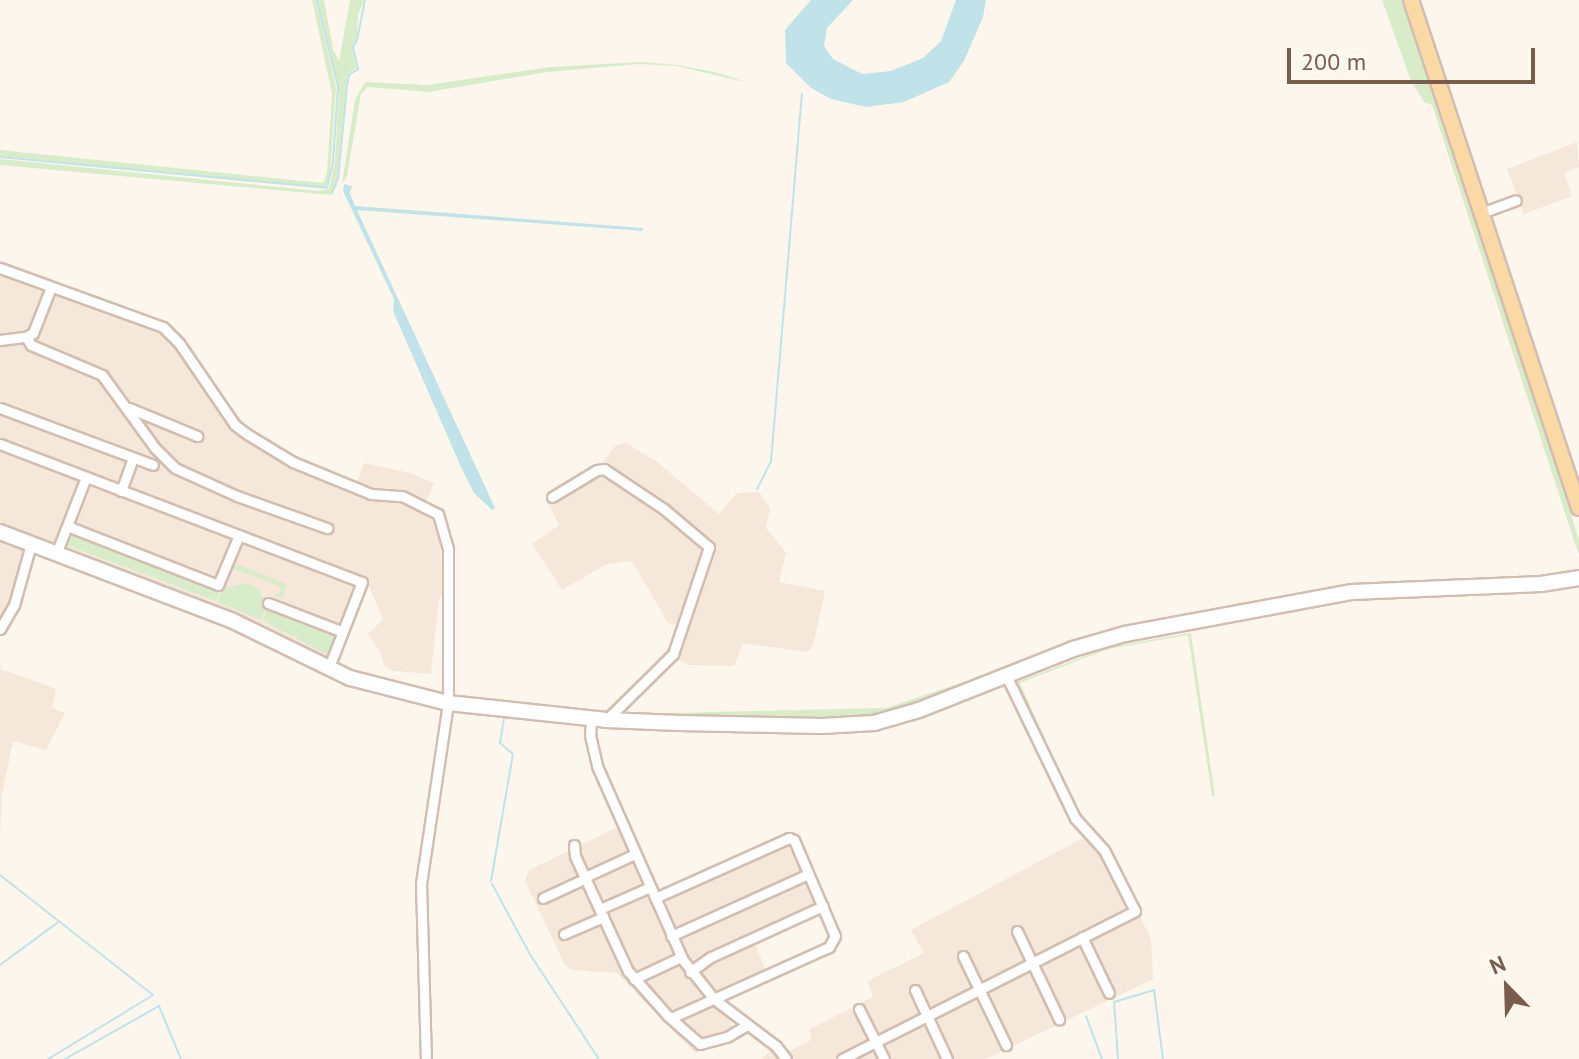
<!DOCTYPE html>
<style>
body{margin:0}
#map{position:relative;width:1579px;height:1059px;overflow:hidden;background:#fdf6ec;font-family:"PT Sans",sans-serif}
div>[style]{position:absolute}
.residential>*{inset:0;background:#f5e8da}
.green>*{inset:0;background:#d8ecc9}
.water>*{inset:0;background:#bfe3e8}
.stream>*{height:2px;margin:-1px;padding:0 1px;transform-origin:1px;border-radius:1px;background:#bfe3e8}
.roads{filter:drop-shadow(2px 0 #d1beb0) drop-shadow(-2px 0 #d1beb0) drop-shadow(0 2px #d1beb0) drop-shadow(0 -2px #d1beb0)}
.minor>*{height:9px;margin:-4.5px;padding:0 4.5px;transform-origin:4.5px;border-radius:4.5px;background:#fff}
.secondary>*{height:14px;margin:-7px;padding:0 7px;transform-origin:7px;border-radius:7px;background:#fff}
.primary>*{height:14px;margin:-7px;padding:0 7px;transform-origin:7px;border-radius:7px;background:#fbd9a5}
span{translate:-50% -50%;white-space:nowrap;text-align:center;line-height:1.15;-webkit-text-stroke:7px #fffaf3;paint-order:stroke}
.north{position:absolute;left:1467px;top:947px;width:80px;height:80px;-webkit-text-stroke:6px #fffaf3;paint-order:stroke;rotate:337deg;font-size:22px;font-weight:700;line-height:32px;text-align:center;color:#7a5c4d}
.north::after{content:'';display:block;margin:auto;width:28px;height:36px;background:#7a5c4d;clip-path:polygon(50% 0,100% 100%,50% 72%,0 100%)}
.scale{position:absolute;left:1287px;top:48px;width:248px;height:36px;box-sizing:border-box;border:4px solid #7a5c4d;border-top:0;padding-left:10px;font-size:24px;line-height:28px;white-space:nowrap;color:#7a5c4d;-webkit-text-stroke:6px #fffaf3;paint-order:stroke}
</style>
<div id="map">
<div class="residential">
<div style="clip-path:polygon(1577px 142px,1579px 167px,1564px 173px,1572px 196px,1524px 214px,1507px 169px)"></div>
<div style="clip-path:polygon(0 260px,163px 321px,172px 330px,169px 337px,221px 411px,247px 438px,274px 457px,355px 489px,364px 463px,410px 473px,434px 483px,423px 510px,434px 518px,438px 527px,445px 591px,439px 599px,431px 674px,394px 671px,384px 666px,381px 653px,368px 634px,383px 619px,366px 579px,332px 664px,221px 608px,28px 538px,14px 594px,0 625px)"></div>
<div style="clip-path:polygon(626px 443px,656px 461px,719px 514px,737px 493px,759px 492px,770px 508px,766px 528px,786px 553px,779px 582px,825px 591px,813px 646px,807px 652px,743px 643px,734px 666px,689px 665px,676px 658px,683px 627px,668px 623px,632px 561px,607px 564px,562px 590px,532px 544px,559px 525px,546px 499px,601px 465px,615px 446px)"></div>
<div style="clip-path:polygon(0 658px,1px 669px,56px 689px,52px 708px,65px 713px,46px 750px,13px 741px,2px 795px,0 836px)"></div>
<div style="clip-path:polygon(620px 826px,652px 897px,790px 837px,817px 899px,817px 909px,753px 939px,767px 973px,721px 994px,735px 1037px,695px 1053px,617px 973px,572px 970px,565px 965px,525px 881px,529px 870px)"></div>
<div style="clip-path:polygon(1094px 832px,1107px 849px,1151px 939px,1153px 979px,986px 1059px,762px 1059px,771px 1050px,788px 1052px,811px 1040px,810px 1029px,873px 997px,867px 981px,924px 953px,911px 930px)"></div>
</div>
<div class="green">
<div style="clip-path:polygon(312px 0,316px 0,336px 87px,331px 161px,329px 183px,323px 188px,0 156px,0 150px,323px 183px,327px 173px,332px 94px)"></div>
<div style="clip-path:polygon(318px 0,324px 0,333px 49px,339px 61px,350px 0,364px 0,358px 15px,357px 39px,352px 46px,356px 68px,348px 74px,346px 85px,337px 178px,331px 195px,0 165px,0 159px,318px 191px,329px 189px,335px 161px,339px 91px)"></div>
<div style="clip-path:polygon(1382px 0,1404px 0,1563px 487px,1579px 541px,1579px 556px,1432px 105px,1424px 102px,1411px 81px)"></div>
<div style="clip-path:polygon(642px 62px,678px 65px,719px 73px,748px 83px,677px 66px,639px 64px,547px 72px,429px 92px,368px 87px,361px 94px,347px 176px,342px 184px,355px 100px,365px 82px,427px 85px,550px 67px)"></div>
<div style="clip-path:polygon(66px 530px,221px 588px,216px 601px,61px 543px)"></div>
<div style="clip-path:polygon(231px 562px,287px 584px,282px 598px,273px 595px,279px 593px,281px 587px,229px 567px)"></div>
<div style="clip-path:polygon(247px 583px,258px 589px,267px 606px,261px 620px,218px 602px,222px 588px)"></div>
<div style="clip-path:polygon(268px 606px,339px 634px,330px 656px,263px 621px)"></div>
<div style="clip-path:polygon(1191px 633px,1215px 796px,1212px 796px,1188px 635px,1108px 649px,1020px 683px,1079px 815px,1075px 814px,1017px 682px,1109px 647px)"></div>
<div style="clip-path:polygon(1017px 664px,889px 714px,866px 718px,621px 714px,886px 708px)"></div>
</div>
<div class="water">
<div style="clip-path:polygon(811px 0,853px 0,827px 28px,824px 46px,833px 59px,862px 74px,891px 71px,923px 58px,941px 41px,956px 0,986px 0,983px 17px,964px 61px,949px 82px,904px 102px,866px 107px,831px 99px,811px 88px,786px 63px,785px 30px)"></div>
<div style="clip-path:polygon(344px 184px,352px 186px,350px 193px,355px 206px,643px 228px,643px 231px,357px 210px,495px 508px,492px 510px,474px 493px,461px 467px,393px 311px,394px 299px,343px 191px)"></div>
</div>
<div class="stream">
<div style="left:0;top:157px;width:328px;rotate:5.4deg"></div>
<div style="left:327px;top:188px;width:27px;rotate:-77deg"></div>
<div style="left:333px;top:162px;width:75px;rotate:-86.2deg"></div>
<div style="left:338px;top:87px;width:89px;rotate:-103.6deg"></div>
<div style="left:332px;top:193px;width:15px;rotate:-67deg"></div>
<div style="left:338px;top:179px;width:94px;rotate:-84.5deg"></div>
<div style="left:347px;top:85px;width:10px;rotate:-79deg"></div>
<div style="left:349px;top:75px;width:11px;rotate:-34deg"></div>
<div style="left:358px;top:69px;width:23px;rotate:-103deg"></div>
<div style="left:353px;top:47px;width:8px;rotate:-60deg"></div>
<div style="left:357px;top:40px;width:41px;rotate:-78.7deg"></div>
<div style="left:757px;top:489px;width:30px;rotate:-63deg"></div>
<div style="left:771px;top:462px;width:369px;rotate:-85.2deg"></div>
<div style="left:0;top:875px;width:194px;rotate:38.1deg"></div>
<div style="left:153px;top:995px;width:123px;rotate:148.6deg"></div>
<div style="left:491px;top:881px;width:129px;rotate:-80.2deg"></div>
<div style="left:513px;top:754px;width:17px;rotate:-140deg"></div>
<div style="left:500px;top:743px;width:25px;rotate:-81deg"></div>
<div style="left:492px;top:884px;width:82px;rotate:61.6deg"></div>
<div style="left:531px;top:956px;width:123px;rotate:56.6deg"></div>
<div style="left:0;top:965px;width:71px;rotate:-36.4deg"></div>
<div style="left:1086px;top:1016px;width:46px;rotate:69.6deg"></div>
<div style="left:65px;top:1059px;width:108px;rotate:-29.4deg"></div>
<div style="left:159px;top:1006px;width:57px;rotate:67.5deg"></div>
<div style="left:1118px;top:1059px;width:57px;rotate:-94deg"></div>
<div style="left:1114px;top:1002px;width:42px;rotate:-16.7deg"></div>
<div style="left:1154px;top:990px;width:70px;rotate:82.6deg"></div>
</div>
<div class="roads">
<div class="minor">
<div style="left:1481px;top:213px;width:37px;rotate:-20deg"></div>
<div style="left:0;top:268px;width:173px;rotate:19.9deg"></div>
<div style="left:163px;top:327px;width:23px;rotate:45deg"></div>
<div style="left:179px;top:343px;width:99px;rotate:55.7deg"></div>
<div style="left:235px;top:425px;width:15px;rotate:37deg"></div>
<div style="left:247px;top:434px;width:54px;rotate:31.3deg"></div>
<div style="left:293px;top:462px;width:84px;rotate:22.3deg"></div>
<div style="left:371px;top:494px;width:31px;rotate:4deg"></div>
<div style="left:402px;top:496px;width:40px;rotate:26.6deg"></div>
<div style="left:438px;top:514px;width:36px;rotate:74deg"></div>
<div style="left:448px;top:549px;width:154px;rotate:90deg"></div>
<div style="left:448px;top:703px;width:182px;rotate:98.5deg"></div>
<div style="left:421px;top:883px;width:176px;rotate:88.4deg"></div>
<div style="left:26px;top:337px;width:9px;rotate:58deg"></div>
<div style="left:31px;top:345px;width:77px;rotate:22.9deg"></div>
<div style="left:102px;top:375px;width:90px;rotate:54deg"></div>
<div style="left:155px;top:448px;width:28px;rotate:45deg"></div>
<div style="left:175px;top:468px;width:68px;rotate:24.3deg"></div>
<div style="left:237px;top:496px;width:96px;rotate:19.6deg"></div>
<div style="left:0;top:340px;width:26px;rotate:-7deg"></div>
<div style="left:26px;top:337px;width:8px;rotate:-30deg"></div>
<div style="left:33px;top:333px;width:49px;rotate:-68.6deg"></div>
<div style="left:0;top:408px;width:163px;rotate:20.4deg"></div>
<div style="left:129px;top:408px;width:74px;rotate:22.4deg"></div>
<div style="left:0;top:444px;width:387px;rotate:20.9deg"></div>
<div style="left:362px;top:582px;width:91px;rotate:111.2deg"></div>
<div style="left:121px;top:491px;width:35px;rotate:-70deg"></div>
<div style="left:552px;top:497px;width:52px;rotate:-31deg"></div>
<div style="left:597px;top:470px;width:7px;rotate:-8deg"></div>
<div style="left:604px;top:469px;width:72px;rotate:33.7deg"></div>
<div style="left:664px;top:509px;width:59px;rotate:40.2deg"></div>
<div style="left:709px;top:547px;width:113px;rotate:108.6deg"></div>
<div style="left:673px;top:654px;width:94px;rotate:135.4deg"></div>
<div style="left:67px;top:526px;width:162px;rotate:21.3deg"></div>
<div style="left:218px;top:585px;width:54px;rotate:-67.2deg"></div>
<div style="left:56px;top:554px;width:83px;rotate:-68.7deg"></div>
<div style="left:268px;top:603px;width:80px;rotate:21.1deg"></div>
<div style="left:0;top:629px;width:28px;rotate:-60deg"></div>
<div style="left:14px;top:605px;width:63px;rotate:-74.4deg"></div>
<div style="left:591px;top:718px;width:17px;rotate:93deg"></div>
<div style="left:590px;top:735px;width:32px;rotate:77deg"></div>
<div style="left:597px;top:766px;width:212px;rotate:66.1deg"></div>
<div style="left:683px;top:960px;width:50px;rotate:51.5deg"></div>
<div style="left:714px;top:999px;width:78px;rotate:37.2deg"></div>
<div style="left:776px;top:1046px;width:16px;rotate:52deg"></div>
<div style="left:574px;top:845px;width:11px;rotate:85deg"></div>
<div style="left:575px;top:856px;width:127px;rotate:65.3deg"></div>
<div style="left:628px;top:971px;width:59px;rotate:48.4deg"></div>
<div style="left:667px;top:1015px;width:44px;rotate:41.3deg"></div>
<div style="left:700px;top:1044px;width:28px;rotate:-15deg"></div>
<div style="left:727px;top:1037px;width:23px;rotate:-31deg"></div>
<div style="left:585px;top:877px;width:55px;rotate:-24.7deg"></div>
<div style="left:543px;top:898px;width:47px;rotate:-24.9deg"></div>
<div style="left:655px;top:898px;width:147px;rotate:-24.1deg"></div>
<div style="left:789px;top:838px;width:5px;rotate:22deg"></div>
<div style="left:794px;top:840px;width:104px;rotate:66.9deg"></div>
<div style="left:835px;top:936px;width:13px;rotate:119deg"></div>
<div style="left:829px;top:947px;width:173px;rotate:155.8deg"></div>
<div style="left:600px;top:909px;width:55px;rotate:-23.7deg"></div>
<div style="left:1017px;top:931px;width:98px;rotate:64.5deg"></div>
<div style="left:564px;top:934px;width:43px;rotate:-23.6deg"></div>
<div style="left:671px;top:936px;width:150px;rotate:-24.3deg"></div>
<div style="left:1082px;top:937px;width:62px;rotate:64.3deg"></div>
<div style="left:963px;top:956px;width:99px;rotate:64.2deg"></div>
<div style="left:690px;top:972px;width:26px;rotate:-36deg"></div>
<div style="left:711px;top:957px;width:123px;rotate:-24.5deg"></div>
<div style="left:634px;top:979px;width:52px;rotate:-25.1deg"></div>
<div style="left:915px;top:990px;width:76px;rotate:65.1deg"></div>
<div style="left:859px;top:1009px;width:56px;rotate:63.4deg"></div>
<div style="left:842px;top:1059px;width:328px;rotate:-26.8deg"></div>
<div style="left:1135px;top:911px;width:68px;rotate:-116.9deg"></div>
<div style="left:1104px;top:850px;width:43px;rotate:-132.2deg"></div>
<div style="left:1075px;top:818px;width:159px;rotate:-115.8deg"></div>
</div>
<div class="secondary">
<div style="left:0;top:532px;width:249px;rotate:20.9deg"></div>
<div style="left:233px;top:621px;width:130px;rotate:26deg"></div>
<div style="left:350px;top:678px;width:101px;rotate:14.3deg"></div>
<div style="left:448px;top:703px;width:159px;rotate:6.1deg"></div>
<div style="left:606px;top:720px;width:73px;rotate:2.4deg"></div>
<div style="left:679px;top:723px;width:143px;rotate:1.2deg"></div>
<div style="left:822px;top:726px;width:52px;rotate:-3.3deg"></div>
<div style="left:874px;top:723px;width:47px;rotate:-16.1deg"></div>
<div style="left:919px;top:710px;width:166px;rotate:-21.6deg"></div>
<div style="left:1073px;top:649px;width:54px;rotate:-16.1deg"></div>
<div style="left:1125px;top:634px;width:231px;rotate:-10.5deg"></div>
<div style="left:1352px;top:592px;width:189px;rotate:-2.4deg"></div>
<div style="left:1541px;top:584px;width:38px;rotate:-9deg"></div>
</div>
<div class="primary">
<div style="left:1411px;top:0;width:535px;rotate:71.7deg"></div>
</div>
</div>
<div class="north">N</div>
<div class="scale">200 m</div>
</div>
